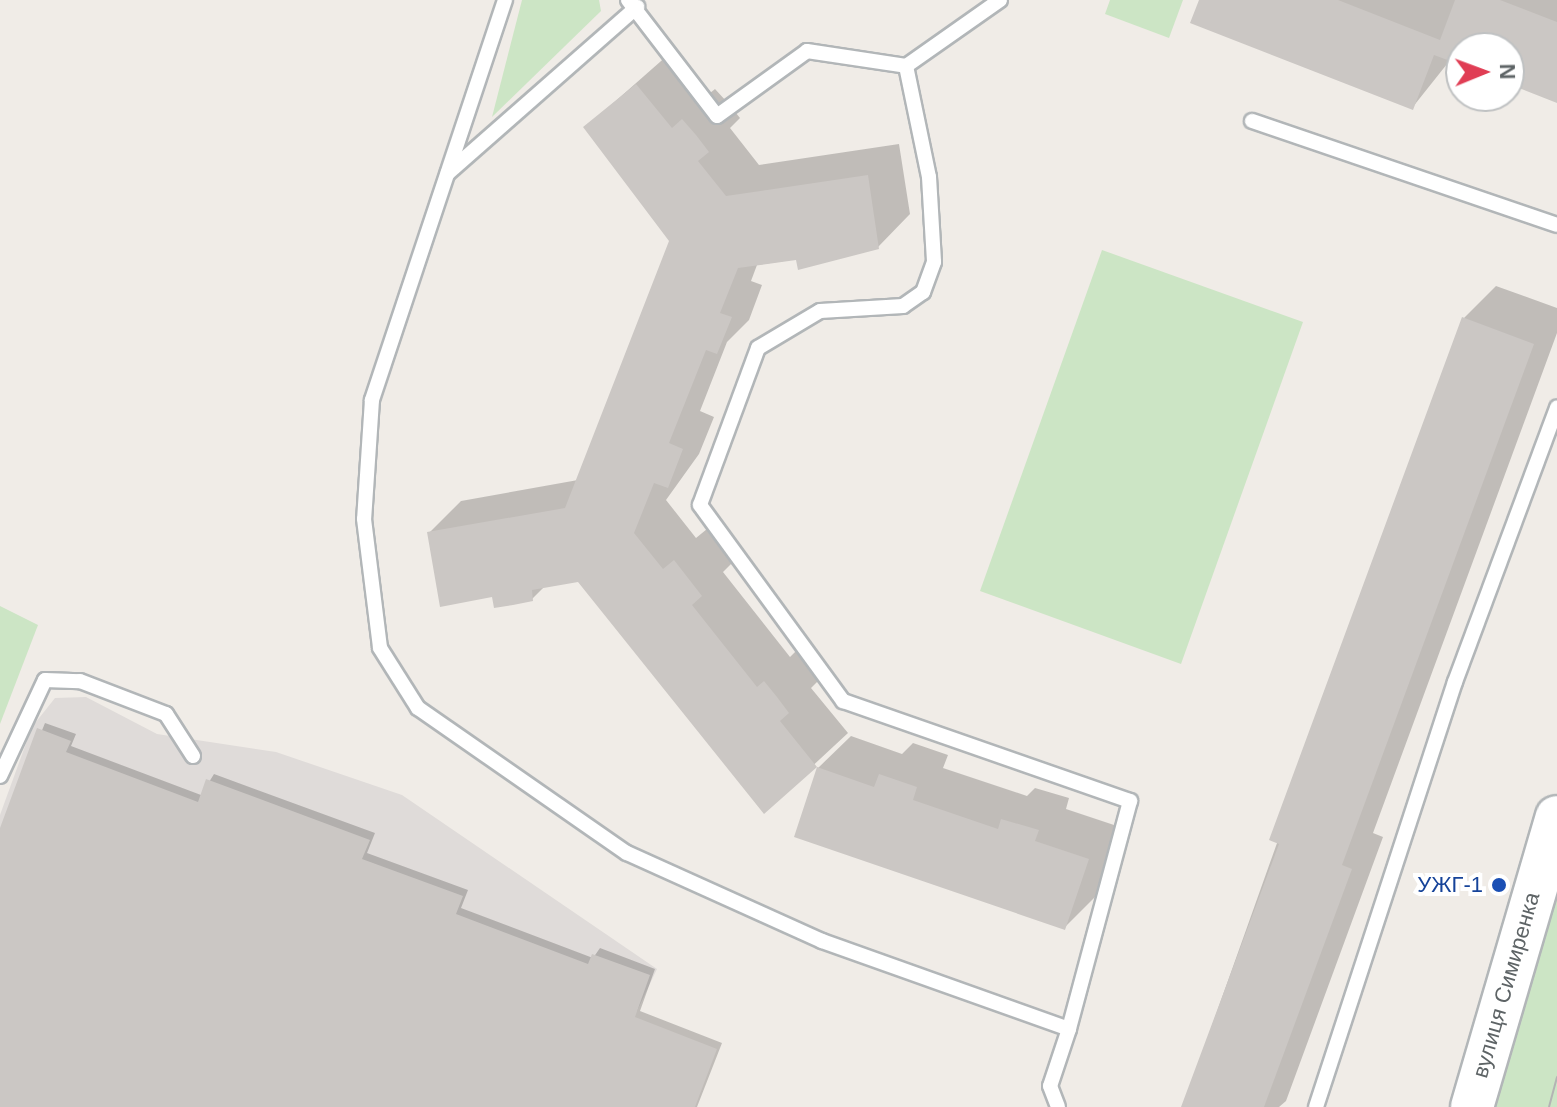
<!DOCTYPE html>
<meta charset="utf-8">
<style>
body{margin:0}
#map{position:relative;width:1557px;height:1107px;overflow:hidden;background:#f0ece7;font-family:Helvetica,sans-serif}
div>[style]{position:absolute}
.industrial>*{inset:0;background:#dfdbd9}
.green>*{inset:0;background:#cce5c5}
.shadow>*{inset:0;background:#0003}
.building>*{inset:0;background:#cbc7c4}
.roads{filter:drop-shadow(2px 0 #b2b6b8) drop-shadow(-2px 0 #b2b6b8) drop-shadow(0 2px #b2b6b8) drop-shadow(0 -2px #b2b6b8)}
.lane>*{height:14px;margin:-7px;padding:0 7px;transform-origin:7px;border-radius:7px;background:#fff}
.secondary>*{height:42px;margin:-21px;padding:0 21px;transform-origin:21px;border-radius:21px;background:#fff}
.tram>*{height:2px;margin:-1px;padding:0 1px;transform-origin:1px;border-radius:1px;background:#b3b4b4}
.dots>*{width:22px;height:22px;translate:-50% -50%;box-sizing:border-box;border:4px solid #fff;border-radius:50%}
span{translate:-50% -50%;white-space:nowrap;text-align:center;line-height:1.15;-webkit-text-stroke:8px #fff;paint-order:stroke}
.transit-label{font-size:22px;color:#164399}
.right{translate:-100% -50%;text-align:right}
.street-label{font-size:22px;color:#5e6466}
.north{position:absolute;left:1445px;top:32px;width:80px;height:80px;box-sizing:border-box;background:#fff;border:2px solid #bfc1c2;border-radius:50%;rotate:89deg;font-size:22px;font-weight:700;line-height:32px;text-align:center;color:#5e6466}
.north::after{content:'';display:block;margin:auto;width:28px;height:36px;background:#e03d54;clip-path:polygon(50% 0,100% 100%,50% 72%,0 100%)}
</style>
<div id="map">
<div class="industrial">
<div style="clip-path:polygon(86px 697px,157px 734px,276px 752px,402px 795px,657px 969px,637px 1011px,614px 1002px,0 1107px,0 815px,32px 727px,55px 698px)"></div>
</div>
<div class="green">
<div style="clip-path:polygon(522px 0,599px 0,601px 11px,492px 117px)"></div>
<div style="clip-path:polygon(1110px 0,1183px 0,1169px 38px,1105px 14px)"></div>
<div style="clip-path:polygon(1102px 250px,1303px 322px,1181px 664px,980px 591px)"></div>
<div style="clip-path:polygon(0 606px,38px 625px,0 724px)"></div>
<div style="clip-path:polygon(1557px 887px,1557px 1107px,1489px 1107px)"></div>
</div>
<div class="shadow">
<div style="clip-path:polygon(1201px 0,1557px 0,1557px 100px,1509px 82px,1509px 48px,1461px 48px,1461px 63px,1451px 59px,1412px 108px)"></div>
<div style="clip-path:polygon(669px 54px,705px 97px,715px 89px,727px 102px,740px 118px,730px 128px,759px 165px,899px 144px,910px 214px,878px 247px,757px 265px,751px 281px,762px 285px,749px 320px,727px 342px,700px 411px,714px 417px,699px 454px,666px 500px,696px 538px,707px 529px,733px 562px,723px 572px,790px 657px,797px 650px,820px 679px,811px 688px,848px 733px,764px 811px,579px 580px,546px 585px,532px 599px,429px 533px,461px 501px,578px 480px,672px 240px,585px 128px)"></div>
<div style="clip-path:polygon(1496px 286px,1557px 308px,1557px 333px,1373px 833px,1383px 837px,1286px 1101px,1279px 1107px,1183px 1107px,1464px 318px)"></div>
<div style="clip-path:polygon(45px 723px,76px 734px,71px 746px,201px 795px,214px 774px,375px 833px,367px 853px,468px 890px,461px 908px,593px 958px,600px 948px,655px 969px,640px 1011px,722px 1043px,697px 1107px,0 1107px,0 833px)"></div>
<div style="clip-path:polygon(851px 736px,902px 754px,913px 743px,948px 755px,943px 768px,1027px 796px,1035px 788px,1069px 798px,1066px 809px,1120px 827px,1096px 896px,1064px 928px,818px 768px)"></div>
</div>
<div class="building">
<div style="clip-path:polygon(1199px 0,1338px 0,1440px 40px,1455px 0,1500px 0,1557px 22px,1557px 103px,1509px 84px,1509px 48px,1461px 48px,1461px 65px,1434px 55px,1413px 110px,1190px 23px)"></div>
<div style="clip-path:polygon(636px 84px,672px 128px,682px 119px,696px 135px,709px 152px,698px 161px,726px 196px,868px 175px,879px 249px,798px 270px,796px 260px,738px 268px,720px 313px,732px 317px,717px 354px,706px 350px,669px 443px,683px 449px,668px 488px,654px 483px,634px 533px,663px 569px,674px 560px,702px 596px,692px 605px,757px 687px,764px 681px,777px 697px,789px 713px,780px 721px,817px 767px,764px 814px,578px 582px,532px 590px,533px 601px,513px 605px,494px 608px,492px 597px,440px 607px,427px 532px,565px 508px,669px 241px,583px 127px)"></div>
<div style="clip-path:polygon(1462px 317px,1534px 344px,1342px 865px,1352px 869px,1264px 1107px,1181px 1107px,1279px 844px,1269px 840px)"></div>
<div style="clip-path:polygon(37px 728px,71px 741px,66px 752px,198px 802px,206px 779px,370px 840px,362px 859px,463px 896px,456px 914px,588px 964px,592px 954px,650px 975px,635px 1017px,717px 1049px,695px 1107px,0 1107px,0 828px)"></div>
<div style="clip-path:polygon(817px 767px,874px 787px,879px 774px,917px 787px,913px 800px,998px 829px,1001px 819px,1039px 830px,1035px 841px,1089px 859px,1065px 930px,794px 837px)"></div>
</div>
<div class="roads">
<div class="lane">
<div style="left:505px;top:0;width:422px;rotate:108.4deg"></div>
<div style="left:372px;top:400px;width:119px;rotate:93.8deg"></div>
<div style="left:364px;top:519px;width:130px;rotate:82.9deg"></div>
<div style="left:380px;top:648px;width:71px;rotate:57.7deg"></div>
<div style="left:418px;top:708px;width:254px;rotate:34.8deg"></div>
<div style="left:627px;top:853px;width:214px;rotate:24.3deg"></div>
<div style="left:822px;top:941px;width:262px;rotate:19.6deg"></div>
<div style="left:1069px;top:1029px;width:60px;rotate:108.4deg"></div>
<div style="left:1050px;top:1086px;width:22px;rotate:69deg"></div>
<div style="left:628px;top:0;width:146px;rotate:52.5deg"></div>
<div style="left:717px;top:116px;width:111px;rotate:-35.8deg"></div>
<div style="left:807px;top:51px;width:100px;rotate:8.6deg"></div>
<div style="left:1000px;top:0;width:115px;rotate:144.9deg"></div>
<div style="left:906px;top:66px;width:113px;rotate:78.3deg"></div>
<div style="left:929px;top:177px;width:85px;rotate:86.6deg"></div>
<div style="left:934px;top:262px;width:32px;rotate:110deg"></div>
<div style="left:923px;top:292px;width:24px;rotate:145deg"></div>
<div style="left:903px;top:306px;width:83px;rotate:176.6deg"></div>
<div style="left:820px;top:311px;width:72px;rotate:149.2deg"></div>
<div style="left:758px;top:348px;width:167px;rotate:110.3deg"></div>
<div style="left:700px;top:505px;width:243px;rotate:53.9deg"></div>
<div style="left:843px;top:701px;width:304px;rotate:19.2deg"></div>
<div style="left:1130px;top:801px;width:236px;rotate:105deg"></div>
<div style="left:1252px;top:121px;width:322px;rotate:18.8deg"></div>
<div style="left:448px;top:173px;width:252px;rotate:-41.3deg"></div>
<div style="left:0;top:776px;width:106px;rotate:-64.9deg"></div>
<div style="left:45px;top:680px;width:35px;rotate:2deg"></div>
<div style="left:80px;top:681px;width:92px;rotate:21deg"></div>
<div style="left:166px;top:714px;width:50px;rotate:57.3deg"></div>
<div style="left:1316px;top:1107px;width:447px;rotate:-71.9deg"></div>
<div style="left:1455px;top:682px;width:293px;rotate:-69.6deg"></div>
</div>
<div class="secondary">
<div style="left:1472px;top:1107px;width:302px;rotate:-73.7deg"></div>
</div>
</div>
<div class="tram">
<div style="left:1549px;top:1107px;width:31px;rotate:-75deg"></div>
</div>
<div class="dots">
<div style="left:1499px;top:885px;background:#1a4fb4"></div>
</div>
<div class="transit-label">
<span class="right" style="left:1483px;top:885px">УЖГ-1</span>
</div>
<div class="street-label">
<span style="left:1506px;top:985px;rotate:-74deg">вулиця Симиренка</span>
</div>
<div class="north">N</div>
</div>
